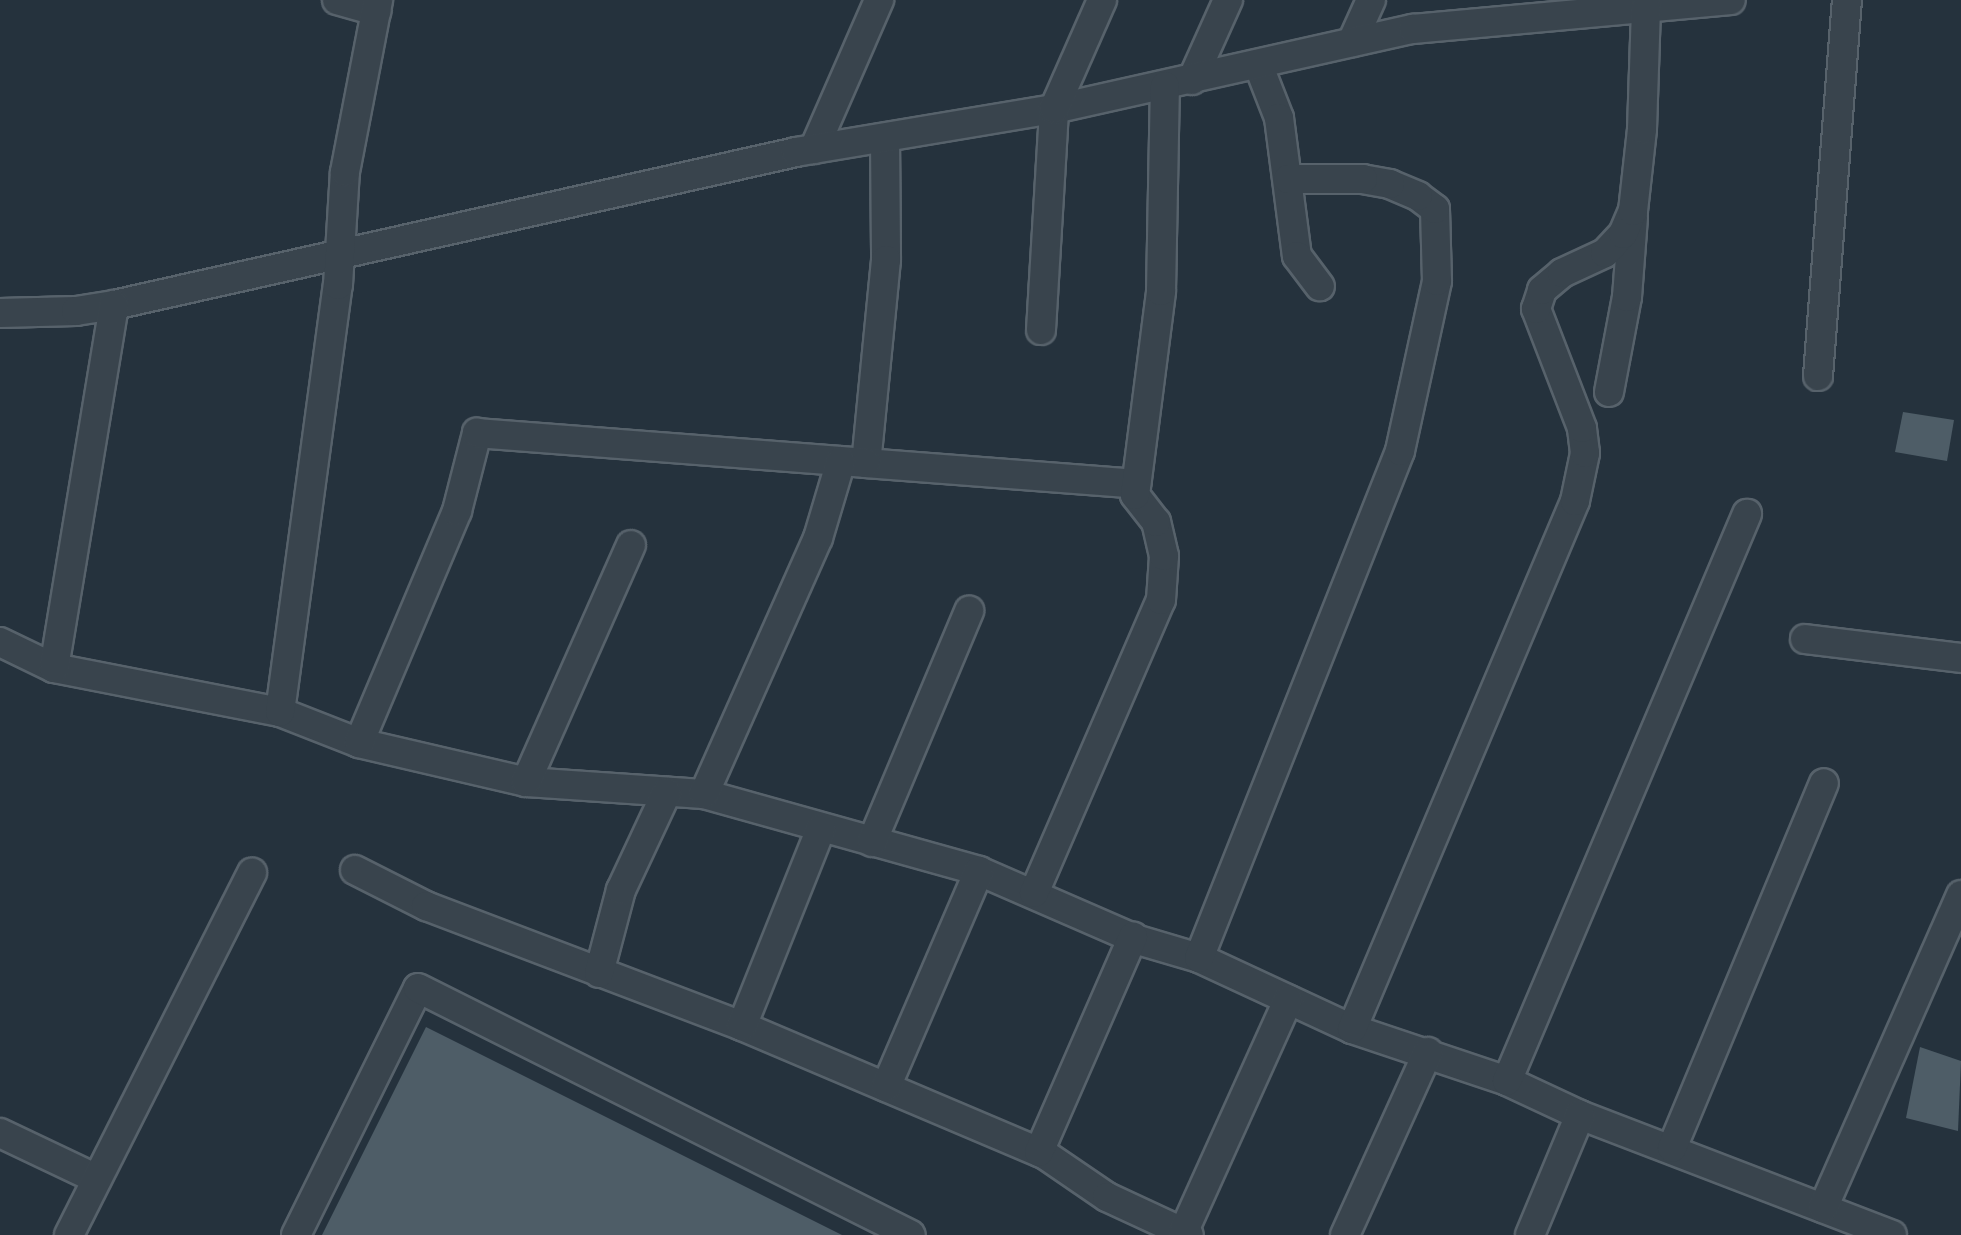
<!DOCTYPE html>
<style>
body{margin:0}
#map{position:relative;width:1961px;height:1235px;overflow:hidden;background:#25323d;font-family:"Noto Sans",sans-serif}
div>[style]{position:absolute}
.building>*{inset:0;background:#4e5d67}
.roads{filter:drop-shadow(2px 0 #57626b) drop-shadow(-2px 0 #57626b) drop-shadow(0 2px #57626b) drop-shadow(0 -2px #57626b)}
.street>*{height:28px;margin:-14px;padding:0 14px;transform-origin:14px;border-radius:14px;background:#39444d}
span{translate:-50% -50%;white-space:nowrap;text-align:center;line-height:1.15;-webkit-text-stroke:6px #1e2932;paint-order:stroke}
</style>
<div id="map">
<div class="building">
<div style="clip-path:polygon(1903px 412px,1954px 420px,1947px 461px,1895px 452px)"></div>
<div style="clip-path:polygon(426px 1027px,842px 1235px,322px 1235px)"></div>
<div style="clip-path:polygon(1920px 1047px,1961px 1061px,1958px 1131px,1906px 1118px)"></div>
</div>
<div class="roads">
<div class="street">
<div style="left:337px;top:0;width:41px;rotate:15.8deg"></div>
<div style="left:1352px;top:42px;width:46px;rotate:-65.7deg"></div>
<div style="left:1258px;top:64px;width:58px;rotate:68.7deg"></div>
<div style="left:1279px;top:118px;width:139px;rotate:82.6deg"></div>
<div style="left:1297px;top:256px;width:38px;rotate:53deg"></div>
<div style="left:1192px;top:80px;width:88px;rotate:-65.8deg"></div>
<div style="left:885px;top:138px;width:122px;rotate:89.5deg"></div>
<div style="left:886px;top:260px;width:204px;rotate:95.6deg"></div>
<div style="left:866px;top:463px;width:271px;rotate:4.4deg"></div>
<div style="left:814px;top:149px;width:163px;rotate:-66.4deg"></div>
<div style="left:0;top:313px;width:76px;rotate:-1.5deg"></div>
<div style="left:76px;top:311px;width:38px;rotate:-9deg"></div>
<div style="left:114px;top:305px;width:699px;rotate:-12.64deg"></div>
<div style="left:796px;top:152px;width:262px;rotate:-9.5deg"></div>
<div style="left:1054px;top:109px;width:368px;rotate:-12.6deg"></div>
<div style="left:1413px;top:29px;width:319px;rotate:-5.2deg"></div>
<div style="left:1041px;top:330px;width:221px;rotate:-86.6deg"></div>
<div style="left:1054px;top:109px;width:119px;rotate:-66.2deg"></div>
<div style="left:1818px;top:376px;width:377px;rotate:-85.6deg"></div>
<div style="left:1609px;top:392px;width:97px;rotate:-79.3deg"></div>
<div style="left:1627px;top:297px;width:80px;rotate:-85.7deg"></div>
<div style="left:1805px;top:639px;width:157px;rotate:6.9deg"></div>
<div style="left:0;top:642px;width:60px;rotate:25.7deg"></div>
<div style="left:54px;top:668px;width:230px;rotate:11deg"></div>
<div style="left:280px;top:712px;width:85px;rotate:21.4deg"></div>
<div style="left:359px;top:743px;width:171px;rotate:13.1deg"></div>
<div style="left:526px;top:782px;width:178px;rotate:3.9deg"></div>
<div style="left:704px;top:794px;width:286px;rotate:15.6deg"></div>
<div style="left:979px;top:871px;width:173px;rotate:23.5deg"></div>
<div style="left:1138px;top:940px;width:64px;rotate:16.4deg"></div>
<div style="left:1199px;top:958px;width:169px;rotate:24.9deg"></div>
<div style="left:1352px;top:1029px;width:163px;rotate:18.5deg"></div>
<div style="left:1507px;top:1081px;width:81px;rotate:25deg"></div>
<div style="left:1580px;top:1115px;width:334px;rotate:21deg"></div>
<div style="left:54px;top:668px;width:368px;rotate:-80.6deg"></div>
<div style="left:280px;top:712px;width:431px;rotate:-82.3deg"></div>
<div style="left:338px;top:285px;width:113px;rotate:-86.5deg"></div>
<div style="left:345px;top:172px;width:175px;rotate:-79.1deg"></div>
<div style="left:359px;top:743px;width:252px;rotate:-67.1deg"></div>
<div style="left:457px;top:511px;width:81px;rotate:-75.6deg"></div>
<div style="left:477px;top:433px;width:390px;rotate:4.4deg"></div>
<div style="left:526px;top:782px;width:259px;rotate:-66.1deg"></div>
<div style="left:704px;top:794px;width:280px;rotate:-66deg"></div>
<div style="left:818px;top:538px;width:80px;rotate:-73.4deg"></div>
<div style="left:872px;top:842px;width:251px;rotate:-67.2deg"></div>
<div style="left:355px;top:870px;width:80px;rotate:26.9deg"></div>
<div style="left:426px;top:906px;width:338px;rotate:20.8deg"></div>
<div style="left:742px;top:1026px;width:328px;rotate:23deg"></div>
<div style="left:1044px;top:1154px;width:76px;rotate:34.3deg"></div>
<div style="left:1107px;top:1197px;width:90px;rotate:24.9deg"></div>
<div style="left:1034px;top:893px;width:319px;rotate:-66.6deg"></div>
<div style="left:1161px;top:600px;width:44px;rotate:-86.1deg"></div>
<div style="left:1164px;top:556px;width:35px;rotate:-103deg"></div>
<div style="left:1156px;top:522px;width:34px;rotate:-128deg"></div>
<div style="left:1135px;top:495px;width:206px;rotate:-82.7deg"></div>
<div style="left:1161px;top:291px;width:205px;rotate:-88.9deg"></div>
<div style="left:1199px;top:958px;width:545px;rotate:-68.37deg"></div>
<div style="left:1400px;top:451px;width:174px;rotate:-77.7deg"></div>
<div style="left:1437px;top:281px;width:72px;rotate:-91.6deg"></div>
<div style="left:1435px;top:209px;width:21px;rotate:-143deg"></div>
<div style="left:1418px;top:196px;width:30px;rotate:-157deg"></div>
<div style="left:1390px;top:184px;width:27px;rotate:-170deg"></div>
<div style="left:1363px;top:179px;width:75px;rotate:180deg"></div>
<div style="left:599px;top:973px;width:86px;rotate:-75.2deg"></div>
<div style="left:621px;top:890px;width:108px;rotate:-64.9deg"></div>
<div style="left:742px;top:1026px;width:213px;rotate:-68.2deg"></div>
<div style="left:1352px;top:1029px;width:573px;rotate:-67.1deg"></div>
<div style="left:1575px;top:501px;width:49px;rotate:-78.2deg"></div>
<div style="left:1585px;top:453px;width:25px;rotate:-97deg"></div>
<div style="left:1582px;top:428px;width:128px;rotate:-111.1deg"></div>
<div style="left:1536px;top:309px;width:20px;rotate:-72deg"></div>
<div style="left:1542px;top:290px;width:26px;rotate:-40deg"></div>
<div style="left:1562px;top:273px;width:47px;rotate:-24.9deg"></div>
<div style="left:1605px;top:253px;width:26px;rotate:-47deg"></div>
<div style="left:1623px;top:234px;width:25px;rotate:-67deg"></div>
<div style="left:1633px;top:211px;width:82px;rotate:-83.7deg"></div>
<div style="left:1642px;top:129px;width:122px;rotate:-88.1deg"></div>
<div style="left:1507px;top:1081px;width:616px;rotate:-67.06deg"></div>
<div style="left:886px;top:1087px;width:235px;rotate:-66.7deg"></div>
<div style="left:0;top:1133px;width:107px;rotate:25.4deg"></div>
<div style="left:1672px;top:1148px;width:395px;rotate:-67.4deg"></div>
<div style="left:1039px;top:1152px;width:235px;rotate:-66.4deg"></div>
<div style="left:1823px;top:1208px;width:342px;rotate:-66.2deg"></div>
<div style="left:1183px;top:1233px;width:256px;rotate:-65.7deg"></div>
<div style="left:69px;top:1235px;width:406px;rotate:-63.2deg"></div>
<div style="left:296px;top:1235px;width:275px;rotate:-63.7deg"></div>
<div style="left:418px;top:988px;width:551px;rotate:26.61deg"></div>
<div style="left:1345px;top:1235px;width:201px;rotate:-65.6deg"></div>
<div style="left:1530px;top:1235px;width:130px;rotate:-67.4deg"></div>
</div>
</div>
</div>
